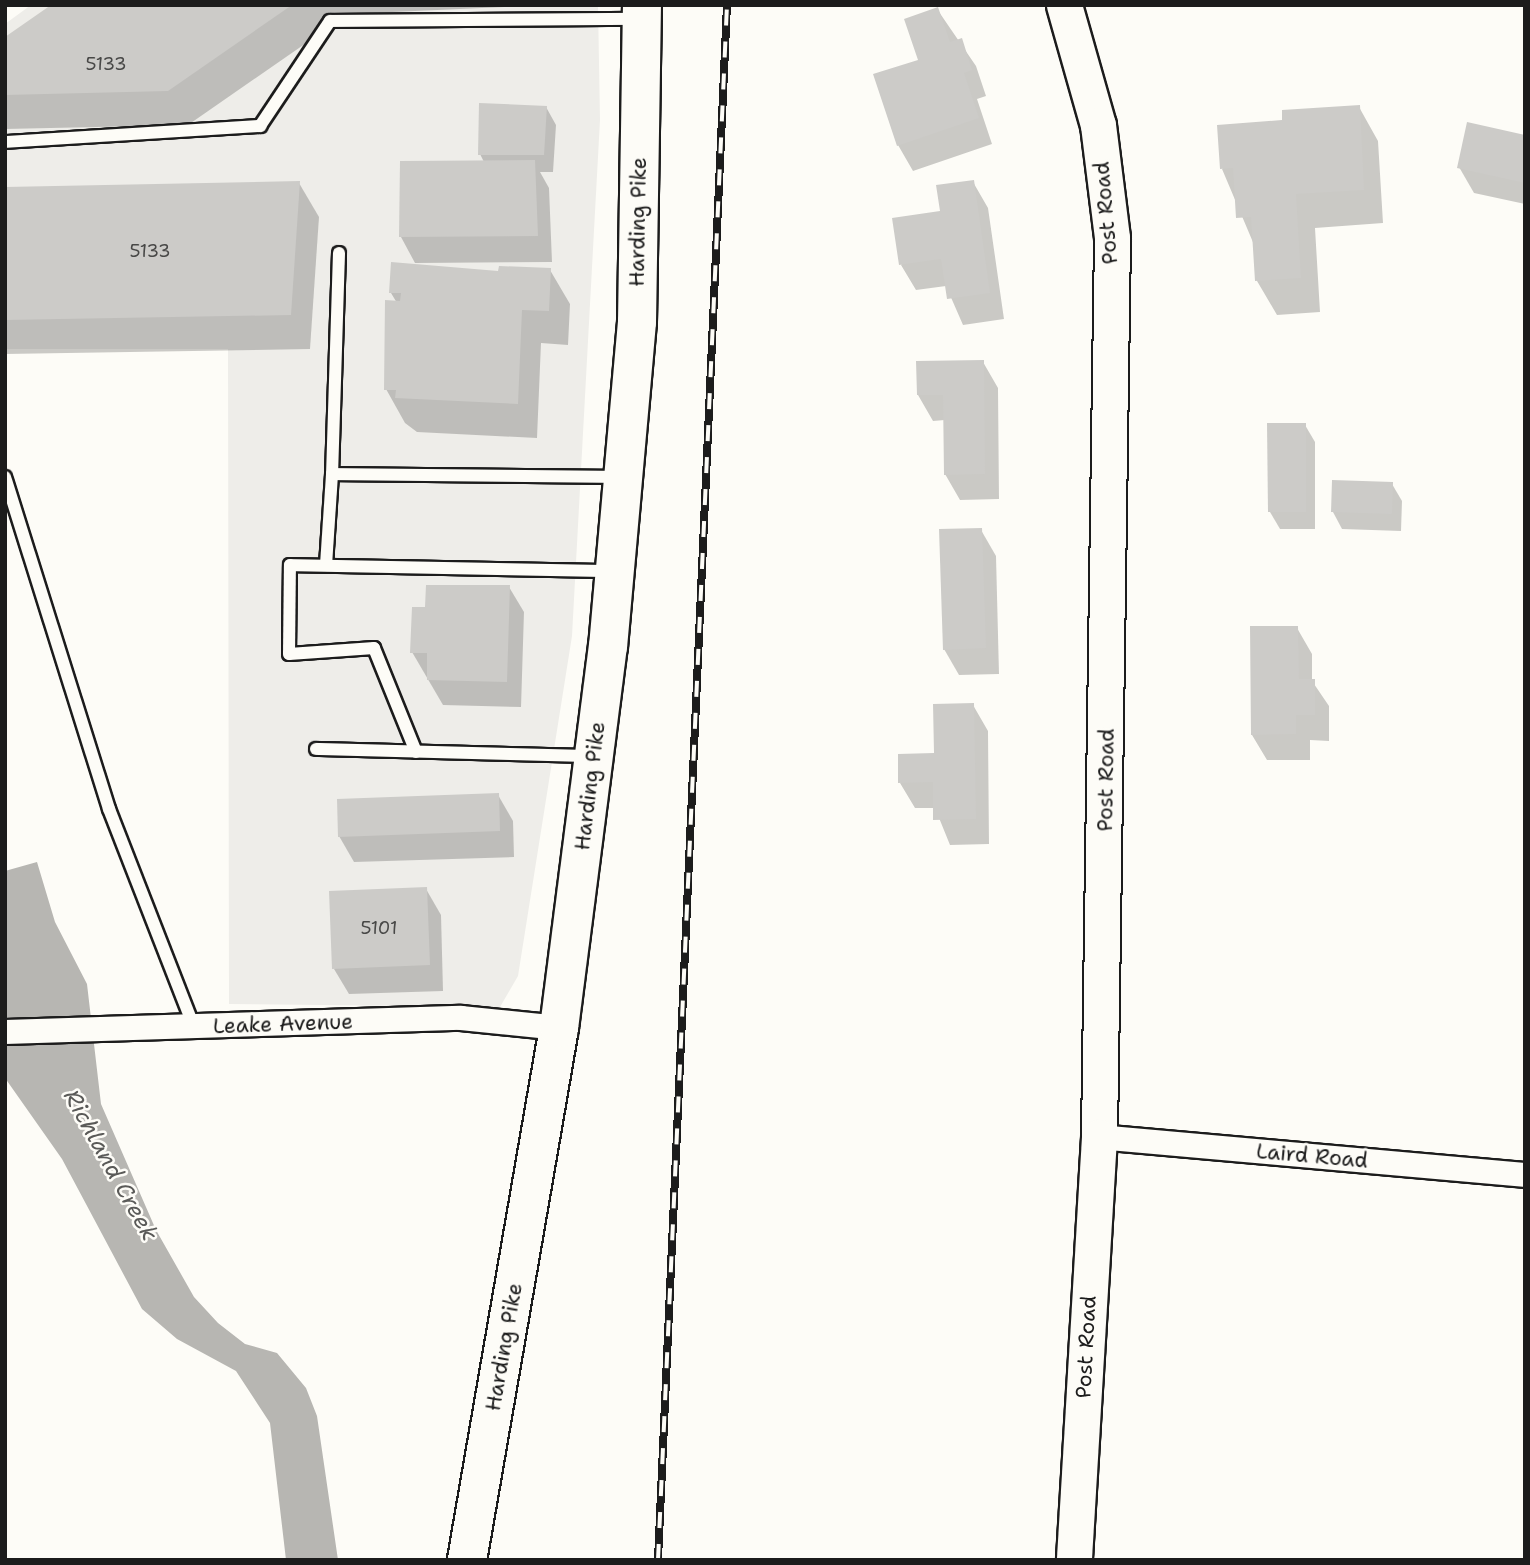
<!DOCTYPE html>
<style>
body{margin:0}
#map{position:relative;width:1530px;height:1565px;overflow:hidden;background:#fdfcf7;font-family:"Shantell Sans",sans-serif}
div>[style]{position:absolute}
.built>*{inset:0;background:#eeede9}
.water>*{inset:0;background:#b7b6b2}
.shadow>*{inset:0;background:#0003}
.building>*{inset:0;background:#cccbc8}
.roads{filter:drop-shadow(2px 0 #1c1c1c) drop-shadow(-2px 0 #1c1c1c) drop-shadow(0 2px #1c1c1c) drop-shadow(0 -2px #1c1c1c)}
.lane>*{height:12px;margin:-6px;padding:0 6px;transform-origin:6px;border-radius:6px;background:#fdfcf7}
.street>*{height:24px;margin:-12px;padding:0 12px;transform-origin:12px;border-radius:12px;background:#fdfcf7}
.secondary>*{height:35px;margin:-17.5px;padding:0 17.5px;transform-origin:17.5px;border-radius:17.5px;background:#fdfcf7}
.primary>*{height:38px;margin:-19px;padding:0 19px;transform-origin:19px;border-radius:19px;background:#fdfcf7}
.rail>*{height:8px;margin-top:-4px;transform-origin:0;background:repeating-linear-gradient(90deg,#fdfcf7 0 16px,#1c1c1c 0 32px);box-sizing:border-box;border-block:2px solid #1c1c1c}
span{translate:-50% -50%;white-space:nowrap;text-align:center;line-height:1.15;-webkit-text-stroke:5px #fdfcf7;paint-order:stroke}
.number-label{font-size:18px;color:#484847}
.number-label span{-webkit-text-stroke-width:0}
.street-label{font-size:21px;color:#1c1c1c}
.water-label{font-size:23px;color:#5a5a58;font-style:italic}
.frame{position:absolute;inset:0;border:7px solid #1c1c1c;pointer-events:none}
</style>
<div id="map">
<div class="built">
<div style="clip-path:polygon(31px 5px,598px 5px,600px 120px,572px 636px,518px 976px,500px 1007px,229px 1004px,228px 349px,5px 349px,5px 24px)"></div>
</div>
<div class="water">
<div style="clip-path:polygon(37px 862px,55px 922px,87px 984px,101px 1104px,156px 1230px,194px 1297px,218px 1323px,245px 1344px,277px 1353px,306px 1388px,317px 1416px,338px 1560px,286px 1560px,270px 1423px,236px 1371px,177px 1339px,142px 1309px,62px 1159px,5px 1078px,5px 871px)"></div>
</div>
<div class="shadow">
<div style="clip-path:polygon(54px 5px,549px 5px,348px 14px,188px 125px,5px 129px,5px 39px)"></div>
<div style="clip-path:polygon(937px 9px,976px 66px,986px 96px,977px 99px,992px 144px,913px 171px,898px 145px)"></div>
<div style="clip-path:polygon(546px 107px,556px 125px,553px 172px,540px 172px,549px 188px,552px 262px,415px 263px,401px 237px,484px 162px,480px 154px)"></div>
<div style="clip-path:polygon(1359px 107px,1378px 141px,1383px 223px,1315px 228px,1320px 312px,1277px 315px,1257px 281px,1255px 247px,1222px 169px,1284px 122px)"></div>
<div style="clip-path:polygon(1525px 137px,1525px 204px,1474px 193px,1459px 167px)"></div>
<div style="clip-path:polygon(973px 182px,988px 208px,1004px 319px,963px 325px,946px 286px,916px 290px,901px 265px)"></div>
<div style="clip-path:polygon(299px 183px,319px 217px,310px 349px,5px 354px,5px 188px)"></div>
<div style="clip-path:polygon(550px 270px,570px 304px,568px 345px,541px 343px,537px 438px,417px 432px,405px 423px,386px 389px,397px 303px,391px 293px)"></div>
<div style="clip-path:polygon(983px 362px,998px 388px,999px 499px,960px 500px,945px 474px,945px 420px,933px 421px,918px 395px)"></div>
<div style="clip-path:polygon(1269px 425px,1305px 425px,1315px 442px,1315px 529px,1280px 529px,1270px 512px)"></div>
<div style="clip-path:polygon(1392px 484px,1402px 501px,1401px 531px,1342px 529px,1333px 512px)"></div>
<div style="clip-path:polygon(981px 530px,996px 556px,999px 674px,959px 675px,944px 649px)"></div>
<div style="clip-path:polygon(509px 587px,524px 612px,521px 707px,443px 705px,412px 652px,427px 609px)"></div>
<div style="clip-path:polygon(1297px 628px,1312px 654px,1312px 681px,1329px 706px,1329px 741px,1310px 740px,1310px 760px,1267px 760px,1252px 735px)"></div>
<div style="clip-path:polygon(973px 705px,988px 731px,989px 844px,950px 845px,935px 808px,915px 808px,900px 783px,935px 755px)"></div>
<div style="clip-path:polygon(498px 795px,513px 821px,514px 857px,354px 862px,339px 836px)"></div>
<div style="clip-path:polygon(426px 889px,441px 915px,443px 991px,349px 994px,334px 969px)"></div>
</div>
<div class="building">
<div style="clip-path:polygon(51px 5px,292px 5px,168px 91px,5px 95px,5px 37px)"></div>
<div style="clip-path:polygon(938px 7px,950px 42px,962px 38px,972px 70px,964px 73px,979px 118px,897px 146px,873px 74px,918px 60px,904px 19px)"></div>
<div style="clip-path:polygon(479px 103px,547px 106px,544px 155px,478px 155px)"></div>
<div style="clip-path:polygon(1360px 105px,1364px 190px,1296px 194px,1301px 278px,1255px 281px,1251px 217px,1236px 218px,1233px 168px,1220px 169px,1217px 125px,1282px 120px,1282px 110px)"></div>
<div style="clip-path:polygon(1467px 122px,1525px 135px,1525px 183px,1457px 168px)"></div>
<div style="clip-path:polygon(535px 160px,538px 236px,399px 237px,400px 161px)"></div>
<div style="clip-path:polygon(974px 180px,990px 293px,947px 299px,941px 259px,899px 265px,892px 218px,940px 211px,936px 185px)"></div>
<div style="clip-path:polygon(300px 181px,291px 315px,5px 320px,5px 187px)"></div>
<div style="clip-path:polygon(391px 262px,498px 271px,499px 266px,551px 268px,549px 311px,522px 310px,518px 404px,395px 398px,396px 390px,384px 390px,385px 300px,400px 301px,401px 293px,389px 293px)"></div>
<div style="clip-path:polygon(984px 360px,985px 474px,944px 475px,943px 395px,917px 395px,916px 361px)"></div>
<div style="clip-path:polygon(1267px 423px,1306px 423px,1306px 512px,1268px 512px)"></div>
<div style="clip-path:polygon(1332px 480px,1393px 482px,1392px 514px,1331px 512px)"></div>
<div style="clip-path:polygon(982px 528px,986px 648px,943px 650px,939px 529px)"></div>
<div style="clip-path:polygon(426px 585px,510px 585px,507px 682px,427px 680px,427px 653px,410px 653px,412px 607px,425px 607px)"></div>
<div style="clip-path:polygon(1250px 626px,1298px 626px,1299px 679px,1315px 679px,1315px 715px,1296px 715px,1296px 734px,1251px 735px)"></div>
<div style="clip-path:polygon(974px 703px,976px 819px,933px 820px,933px 782px,898px 783px,898px 754px,934px 753px,933px 704px)"></div>
<div style="clip-path:polygon(499px 793px,500px 831px,338px 837px,337px 799px)"></div>
<div style="clip-path:polygon(427px 887px,430px 965px,332px 969px,329px 891px)"></div>
</div>
<div class="roads">
<div class="lane">
<div style="left:5px;top:142px;width:256px;rotate:-3.6deg"></div>
<div style="left:260px;top:126px;width:126px;rotate:-56.3deg"></div>
<div style="left:330px;top:21px;width:308px;rotate:-0.4deg"></div>
<div style="left:339px;top:253px;width:221px;rotate:91.8deg"></div>
<div style="left:332px;top:474px;width:287px;rotate:0.6deg"></div>
<div style="left:5px;top:477px;width:348px;rotate:72.6deg"></div>
<div style="left:109px;top:809px;width:234px;rotate:68.7deg"></div>
<div style="left:326px;top:565px;width:91px;rotate:-86.2deg"></div>
<div style="left:316px;top:749px;width:274px;rotate:1.5deg"></div>
<div style="left:416px;top:752px;width:112px;rotate:-112deg"></div>
<div style="left:374px;top:648px;width:85px;rotate:176deg"></div>
<div style="left:289px;top:654px;width:89px;rotate:-89.4deg"></div>
<div style="left:290px;top:565px;width:321px;rotate:1.1deg"></div>
</div>
<div class="street">
<div style="left:5px;top:1032px;width:456px;rotate:-1.8deg"></div>
<div style="left:461px;top:1018px;width:99px;rotate:5.8deg"></div>
<div style="left:1099px;top:1137px;width:428px;rotate:5.1deg"></div>
</div>
<div class="secondary">
<div style="left:1064px;top:5px;width:125px;rotate:74.2deg"></div>
<div style="left:1098px;top:125px;width:114px;rotate:82.9deg"></div>
<div style="left:1112px;top:238px;width:899px;rotate:90.83deg"></div>
<div style="left:1099px;top:1137px;width:424px;rotate:93.4deg"></div>
</div>
<div class="primary">
<div style="left:467px;top:1560px;width:540px;rotate:-80.19deg"></div>
<div style="left:559px;top:1028px;width:384px;rotate:-82.7deg"></div>
<div style="left:608px;top:647px;width:326px;rotate:-84.9deg"></div>
<div style="left:637px;top:322px;width:317px;rotate:-89.1deg"></div>
</div>
</div>
<div class="rail">
<div style="left:658px;top:1560px;width:1557px;rotate:-87.46deg"></div>
</div>
<div class="number-label">
<span style="left:106px;top:64px">5133</span>
<span style="left:150px;top:251px">5133</span>
<span style="left:379px;top:928px">5101</span>
</div>
<div class="street-label">
<span style="left:1106px;top:213px;rotate:-95deg">Post Road</span>
<span style="left:638px;top:222px;rotate:-89deg">Harding Pike</span>
<span style="left:1106px;top:780px;rotate:-89deg">Post Road</span>
<span style="left:590px;top:786px;rotate:-83deg">Harding Pike</span>
<span style="left:283px;top:1024px;rotate:-2deg">Leake Avenue</span>
<span style="left:1312px;top:1156px;rotate:5deg">Laird Road</span>
<span style="left:504px;top:1347px;rotate:-80deg">Harding Pike</span>
<span style="left:1086px;top:1347px;rotate:-87deg">Post Road</span>
</div>
<div class="water-label">
<span style="left:111px;top:1165px;rotate:61deg">Richland Creek</span>
</div>
<div class="frame"></div>
</div>
